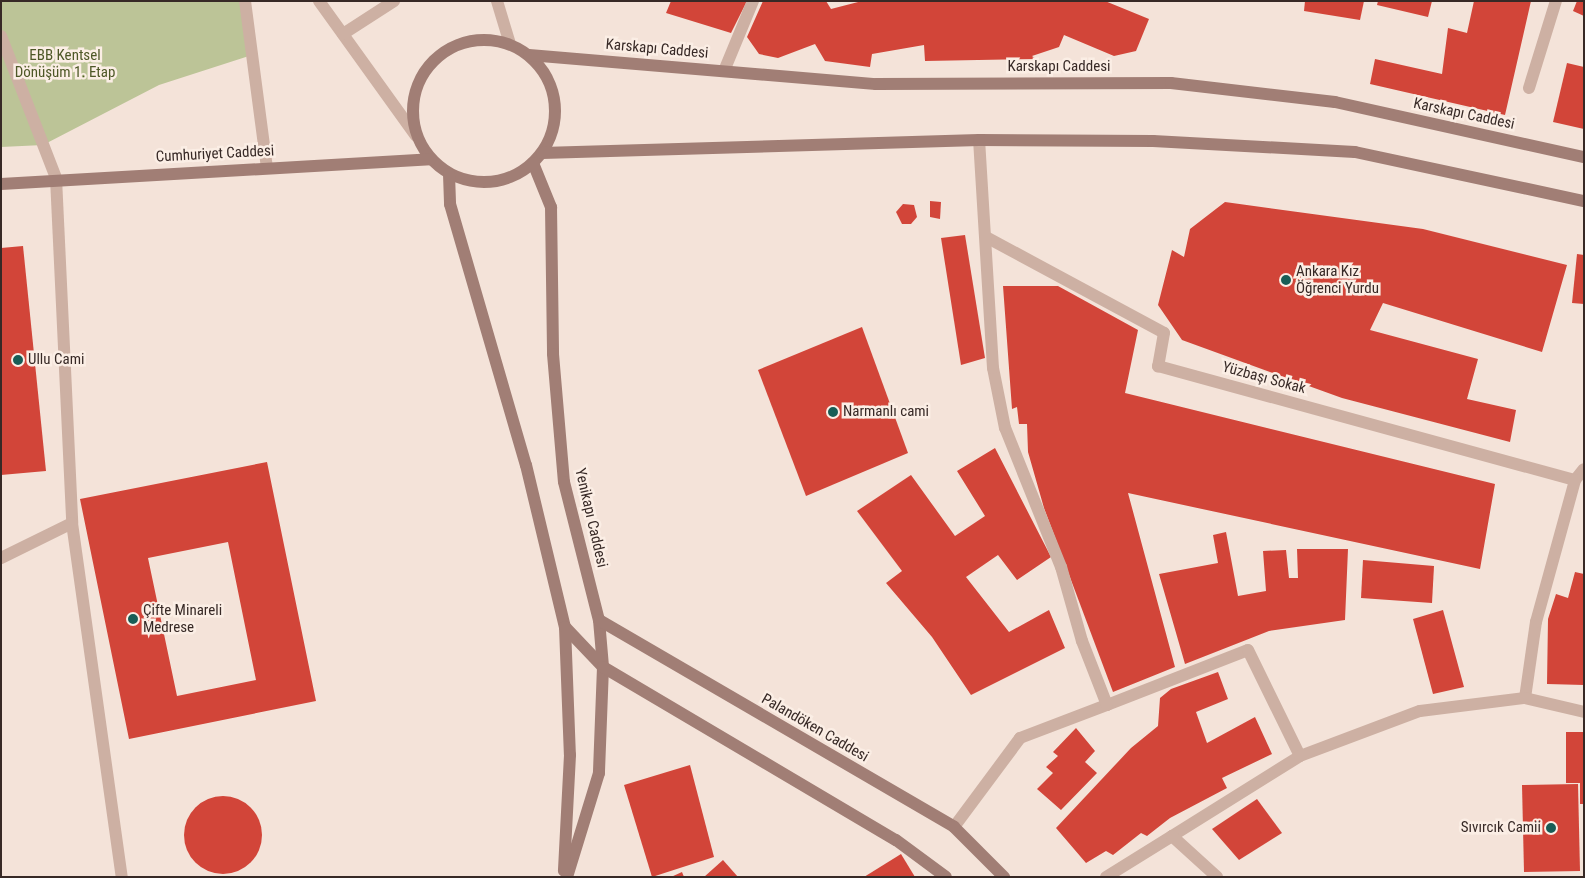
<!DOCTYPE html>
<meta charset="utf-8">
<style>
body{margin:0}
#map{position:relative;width:1585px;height:878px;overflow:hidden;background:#f4e3d9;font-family:"Roboto Condensed",sans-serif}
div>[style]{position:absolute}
.green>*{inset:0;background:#bcc497}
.building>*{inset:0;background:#d24539}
.round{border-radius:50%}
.street>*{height:12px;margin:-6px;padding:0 6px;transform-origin:6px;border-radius:6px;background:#cdb0a3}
.secondary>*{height:12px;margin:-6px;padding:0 6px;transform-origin:6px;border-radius:6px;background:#a17e75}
.secondary>.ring{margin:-6px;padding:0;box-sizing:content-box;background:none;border:12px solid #a17e75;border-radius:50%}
.dots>*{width:14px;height:14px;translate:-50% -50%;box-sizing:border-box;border:2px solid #fbeee5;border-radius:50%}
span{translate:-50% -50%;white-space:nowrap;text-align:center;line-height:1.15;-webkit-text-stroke:5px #fbeee5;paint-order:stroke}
.street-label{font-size:15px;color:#372926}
.park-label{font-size:15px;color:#4e5827}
.poi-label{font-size:15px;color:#372926}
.left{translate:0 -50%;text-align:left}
.right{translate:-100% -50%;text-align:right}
.frame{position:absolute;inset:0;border:2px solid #372926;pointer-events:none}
</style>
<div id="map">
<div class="green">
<div style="clip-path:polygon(1px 1px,245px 1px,252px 55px,159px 85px,43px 145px,1px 147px)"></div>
</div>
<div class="building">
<div style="clip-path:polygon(671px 1px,747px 1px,731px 33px,666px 13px)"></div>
<div style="clip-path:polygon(763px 1px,826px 1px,831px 9px,862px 1px,1105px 1px,1149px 19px,1136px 51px,1114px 56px,1064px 35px,1059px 47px,1032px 56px,1036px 59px,925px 61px,924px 45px,872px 54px,870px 67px,825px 61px,815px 44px,778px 58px,759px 54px,747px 37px)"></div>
<div style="clip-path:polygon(1305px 1px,1364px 1px,1360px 20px,1304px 11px)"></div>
<div style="clip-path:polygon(1378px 1px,1432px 1px,1428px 17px,1377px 5px)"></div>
<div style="clip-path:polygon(1474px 1px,1531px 1px,1505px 115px,1370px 84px,1375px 59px,1442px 74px,1448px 28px,1467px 33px)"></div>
<div style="clip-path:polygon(1577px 1px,1584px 1px,1584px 16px,1573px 11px)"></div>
<div style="clip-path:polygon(1567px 63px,1584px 67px,1584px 129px,1553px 122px)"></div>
<div style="clip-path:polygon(930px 201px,941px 202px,940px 219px,930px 217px)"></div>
<div style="clip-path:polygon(1225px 202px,1423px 229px,1567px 265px,1542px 352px,1383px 303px,1370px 330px,1478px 359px,1467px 399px,1516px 410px,1510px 442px,1342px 398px,1182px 340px,1158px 305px,1172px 250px,1184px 257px,1190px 229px)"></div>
<div style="clip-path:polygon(903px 204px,914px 205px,917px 217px,911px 224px,902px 224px,896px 212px)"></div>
<div style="clip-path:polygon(965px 235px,985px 358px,961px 365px,941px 238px)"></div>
<div style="clip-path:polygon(23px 246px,46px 471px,1px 475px,1px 248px)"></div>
<div style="clip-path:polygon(1577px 254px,1584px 255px,1584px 304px,1572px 303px)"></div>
<div style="clip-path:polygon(1003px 286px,1058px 286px,1138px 330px,1125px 393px,1495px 484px,1480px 569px,1128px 493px,1175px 667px,1113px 692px,1044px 508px,1028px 452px,1027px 424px,1019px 424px,1017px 407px,1012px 409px)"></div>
<div style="clip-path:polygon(862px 327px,908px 453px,806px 496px,758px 370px)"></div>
<div style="clip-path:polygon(995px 448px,1051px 557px,1017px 580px,998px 555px,966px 577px,1009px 632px,1049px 610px,1065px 648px,971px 695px,932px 637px,886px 583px,902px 571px,857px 511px,911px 475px,955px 536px,985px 516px,957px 471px)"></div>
<div style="clip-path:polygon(evenodd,267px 462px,316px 701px,129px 739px,80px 499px,267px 462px,228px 542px,256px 680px,177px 696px,148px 558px,228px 542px)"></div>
<div style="clip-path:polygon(1226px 532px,1238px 596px,1266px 591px,1263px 551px,1286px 550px,1289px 578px,1298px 578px,1297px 549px,1348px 549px,1345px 620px,1269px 631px,1185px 664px,1159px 574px,1218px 563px,1213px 535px)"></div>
<div style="clip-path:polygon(1363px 560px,1434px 566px,1432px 603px,1361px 598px)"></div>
<div style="clip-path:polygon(1575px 572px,1584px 574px,1584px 685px,1547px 684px,1548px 619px,1556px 594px,1568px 598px)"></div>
<div style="clip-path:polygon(1443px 610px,1464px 687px,1433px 694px,1413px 619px)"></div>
<div style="clip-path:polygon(1218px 672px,1228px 699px,1196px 712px,1207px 743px,1255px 717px,1272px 754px,1222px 778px,1227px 788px,1170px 818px,1147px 836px,1141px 833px,1113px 855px,1106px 851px,1086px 863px,1056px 828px,1131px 748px,1158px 726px,1160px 698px,1171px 689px)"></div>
<div style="clip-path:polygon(1076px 728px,1095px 751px,1085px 762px,1097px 773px,1061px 810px,1037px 789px,1053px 773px,1046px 767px,1058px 756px,1053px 752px)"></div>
<div style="clip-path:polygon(1566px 732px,1584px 732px,1584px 804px,1580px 804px,1580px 783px,1566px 783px)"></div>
<div style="clip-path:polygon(690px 765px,714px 857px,652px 877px,624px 785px)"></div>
<div style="clip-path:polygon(1578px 784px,1580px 871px,1524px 872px,1522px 785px)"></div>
<div class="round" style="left:184px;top:796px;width:78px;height:78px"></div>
<div style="clip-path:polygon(1257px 799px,1282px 833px,1239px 860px,1212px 829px)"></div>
<div style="clip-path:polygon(901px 854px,915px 877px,864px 877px)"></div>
<div style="clip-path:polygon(723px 860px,738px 877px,704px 877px)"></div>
<div style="clip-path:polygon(682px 872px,684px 877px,671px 877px)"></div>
</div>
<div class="street">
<div style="left:245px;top:1px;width:168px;rotate:82.5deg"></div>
<div style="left:319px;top:1px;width:166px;rotate:54.3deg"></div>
<div style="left:497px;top:1px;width:45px;rotate:73.2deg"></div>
<div style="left:343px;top:34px;width:61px;rotate:-32.9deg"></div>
<div style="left:1px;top:36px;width:152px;rotate:68.8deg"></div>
<div style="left:56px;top:178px;width:345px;rotate:87.3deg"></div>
<div style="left:72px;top:523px;width:358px;rotate:82deg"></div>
<div style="left:724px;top:71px;width:76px;rotate:-67.5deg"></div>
<div style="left:1529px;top:88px;width:91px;rotate:-72.8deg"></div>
<div style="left:986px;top:237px;width:202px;rotate:28.3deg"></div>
<div style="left:1164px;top:333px;width:34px;rotate:100deg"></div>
<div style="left:1158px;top:366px;width:432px;rotate:15.3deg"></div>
<div style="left:1575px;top:480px;width:14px;rotate:-51deg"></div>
<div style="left:1px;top:558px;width:79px;rotate:-26.2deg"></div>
<div style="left:1525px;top:698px;width:77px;rotate:-81.8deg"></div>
<div style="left:1536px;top:622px;width:147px;rotate:-74.6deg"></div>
<div style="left:1107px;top:705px;width:151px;rotate:-21.3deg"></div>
<div style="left:1248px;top:650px;width:118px;rotate:63.9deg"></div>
<div style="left:954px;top:827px;width:111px;rotate:-53.4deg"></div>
<div style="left:1020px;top:738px;width:93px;rotate:-20.8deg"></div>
<div style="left:1107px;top:705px;width:69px;rotate:-111.3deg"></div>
<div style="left:1082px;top:641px;width:77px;rotate:-105.8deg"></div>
<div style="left:1061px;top:567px;width:150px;rotate:-111.9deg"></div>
<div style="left:1005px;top:428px;width:61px;rotate:-101.3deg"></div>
<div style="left:993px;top:368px;width:228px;rotate:-93.5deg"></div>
<div style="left:1172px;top:836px;width:151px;rotate:-32deg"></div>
<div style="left:1300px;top:756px;width:128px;rotate:-20.6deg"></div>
<div style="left:1420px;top:711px;width:106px;rotate:-7.1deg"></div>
<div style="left:1525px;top:698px;width:61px;rotate:13.3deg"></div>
<div style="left:1106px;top:877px;width:78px;rotate:-31.8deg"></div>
<div style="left:1172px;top:836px;width:61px;rotate:42.3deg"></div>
</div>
<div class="secondary">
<div class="ring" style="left:413px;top:40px;width:130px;height:130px"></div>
<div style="left:529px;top:55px;width:348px;rotate:4.8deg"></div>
<div style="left:876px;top:84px;width:295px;rotate:-0.2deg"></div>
<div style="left:1171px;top:83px;width:165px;rotate:6.6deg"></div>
<div style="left:1335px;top:102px;width:255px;rotate:12.5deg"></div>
<div style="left:542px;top:153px;width:437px;rotate:-1.7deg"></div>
<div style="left:979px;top:140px;width:174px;rotate:0.3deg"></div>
<div style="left:1153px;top:141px;width:202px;rotate:3.1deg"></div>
<div style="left:1355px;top:152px;width:234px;rotate:12.1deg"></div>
<div style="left:533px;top:163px;width:48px;rotate:67.8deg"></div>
<div style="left:551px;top:207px;width:147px;rotate:89.2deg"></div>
<div style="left:553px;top:354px;width:128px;rotate:85.1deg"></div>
<div style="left:564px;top:482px;width:142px;rotate:75.8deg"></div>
<div style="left:599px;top:620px;width:47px;rotate:85.1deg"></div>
<div style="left:603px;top:667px;width:106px;rotate:92.2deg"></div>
<div style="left:599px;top:773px;width:109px;rotate:107.1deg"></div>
<div style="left:449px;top:174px;width:30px;rotate:88deg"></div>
<div style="left:450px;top:204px;width:272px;rotate:73.8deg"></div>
<div style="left:526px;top:465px;width:167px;rotate:76.5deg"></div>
<div style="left:565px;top:627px;width:128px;rotate:87.8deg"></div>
<div style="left:570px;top:755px;width:116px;rotate:93deg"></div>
<div style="left:1px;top:184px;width:430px;rotate:-3.3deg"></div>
<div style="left:599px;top:620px;width:411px;rotate:30.2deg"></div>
<div style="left:954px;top:827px;width:71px;rotate:45deg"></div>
<div style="left:565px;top:627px;width:55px;rotate:46.5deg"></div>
<div style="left:603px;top:667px;width:340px;rotate:30.6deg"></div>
<div style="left:896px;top:840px;width:62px;rotate:36.5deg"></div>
</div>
<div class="dots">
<div style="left:1286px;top:280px;background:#185d56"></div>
<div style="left:18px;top:360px;background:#185d56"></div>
<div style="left:833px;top:412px;background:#185d56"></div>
<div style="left:133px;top:619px;background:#185d56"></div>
<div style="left:1551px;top:828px;background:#185d56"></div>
</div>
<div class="street-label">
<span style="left:657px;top:49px;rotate:5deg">Karskapı Caddesi</span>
<span style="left:1059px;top:67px">Karskapı Caddesi</span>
<span style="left:1464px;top:114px;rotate:12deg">Karskapı Caddesi</span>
<span style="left:215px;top:154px;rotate:-3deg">Cumhuriyet Caddesi</span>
<span style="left:1264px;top:378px;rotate:15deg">Yüzbaşı Sokak</span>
<span style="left:591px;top:518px;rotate:77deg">Yenikapı Caddesi</span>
<span style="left:815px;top:728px;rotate:30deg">Palandöken Caddesi</span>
</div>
<div class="park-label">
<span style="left:65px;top:64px">EBB Kentsel<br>Dönüşüm 1. Etap</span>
</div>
<div class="poi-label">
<span class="left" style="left:1296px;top:280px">Ankara Kız<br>Öğrenci Yurdu</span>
<span class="left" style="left:28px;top:360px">Ullu Cami</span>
<span class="left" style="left:843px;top:412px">Narmanlı cami</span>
<span class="left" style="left:143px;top:619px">Çifte Minareli<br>Medrese</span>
<span class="right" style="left:1541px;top:828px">Sıvırcık Camii</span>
</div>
<div class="frame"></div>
</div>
